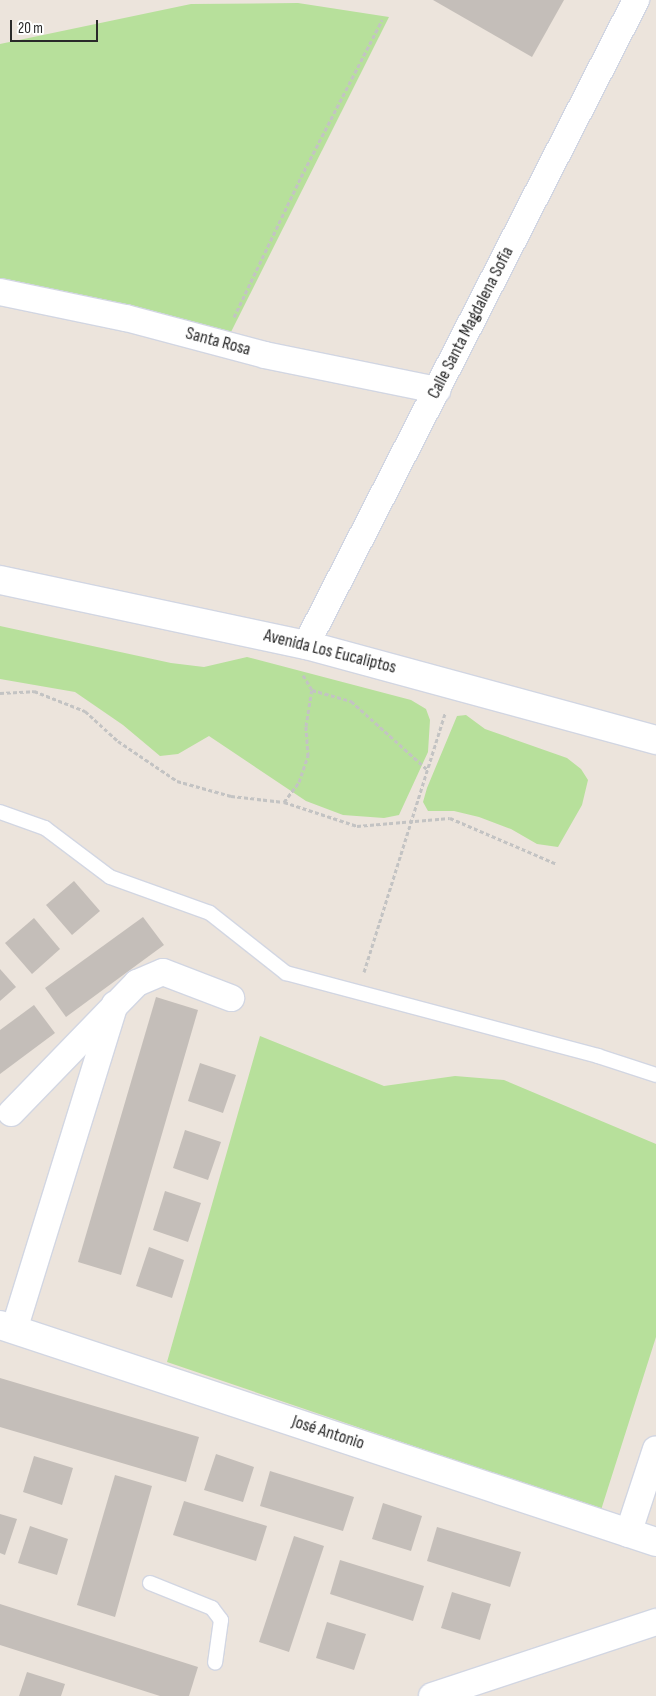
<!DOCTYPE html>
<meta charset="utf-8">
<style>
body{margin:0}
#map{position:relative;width:656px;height:1696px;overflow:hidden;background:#ece4dc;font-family:"Sofia Sans Condensed",sans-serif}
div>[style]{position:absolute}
.green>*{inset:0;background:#b7e09b}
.building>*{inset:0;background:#c4beb9}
.path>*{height:3px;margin-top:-1.5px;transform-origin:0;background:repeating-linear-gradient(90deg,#c3c3c3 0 4px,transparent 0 6.5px)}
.roads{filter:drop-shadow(1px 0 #d2d6e2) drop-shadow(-1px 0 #d2d6e2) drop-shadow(0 1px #d2d6e2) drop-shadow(0 -1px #d2d6e2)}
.service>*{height:14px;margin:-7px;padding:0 7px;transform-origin:7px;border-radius:7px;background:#fff}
.minor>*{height:26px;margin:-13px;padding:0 13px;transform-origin:13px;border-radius:13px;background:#fff}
.tertiary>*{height:28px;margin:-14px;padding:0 14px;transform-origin:14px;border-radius:14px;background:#fff}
span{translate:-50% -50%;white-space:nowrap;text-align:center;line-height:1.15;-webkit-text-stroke:4.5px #fff;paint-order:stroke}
.street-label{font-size:18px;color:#2a2a2a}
.scale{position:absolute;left:10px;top:20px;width:88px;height:22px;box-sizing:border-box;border:2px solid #2a2a2a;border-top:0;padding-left:6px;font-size:15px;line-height:18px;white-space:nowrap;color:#2a2a2a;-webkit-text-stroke:4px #fff;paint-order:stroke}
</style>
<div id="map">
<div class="green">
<div style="clip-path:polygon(298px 3px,389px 17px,231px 332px,0 283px,0 44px,191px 4px)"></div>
<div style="clip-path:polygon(0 626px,171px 663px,204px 667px,247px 657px,411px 700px,426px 709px,430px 720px,428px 752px,399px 815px,384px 818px,343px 815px,306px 801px,209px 736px,178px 754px,160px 756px,123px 725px,75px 692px,0 679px)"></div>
<div style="clip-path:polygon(466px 715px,485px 729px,567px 758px,581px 769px,588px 780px,582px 805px,558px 847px,537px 844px,511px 829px,479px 817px,454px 811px,428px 811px,423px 802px,427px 788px,457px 716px)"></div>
<div style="clip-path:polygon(260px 1036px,384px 1086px,455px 1076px,504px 1080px,656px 1144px,656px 1337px,601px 1510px,167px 1362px)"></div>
</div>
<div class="building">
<div style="clip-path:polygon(433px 0,564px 0,532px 57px)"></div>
<div style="clip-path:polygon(74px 881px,100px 911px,72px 935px,46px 905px)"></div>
<div style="clip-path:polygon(143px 917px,164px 945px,66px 1017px,45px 988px)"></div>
<div style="clip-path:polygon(34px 918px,60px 949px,32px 974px,5px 943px)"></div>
<div style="clip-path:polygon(0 969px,16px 987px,0 1001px)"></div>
<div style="clip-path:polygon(156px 997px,198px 1010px,121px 1275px,78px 1262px)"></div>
<div style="clip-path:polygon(34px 1005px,55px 1033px,0 1074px,0 1030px)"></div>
<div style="clip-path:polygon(200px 1063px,236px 1075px,223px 1113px,188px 1101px)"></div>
<div style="clip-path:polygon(185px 1130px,221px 1142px,208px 1180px,173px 1168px)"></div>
<div style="clip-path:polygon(165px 1191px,201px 1203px,188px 1242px,153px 1230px)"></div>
<div style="clip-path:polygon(149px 1247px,184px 1260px,172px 1298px,136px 1286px)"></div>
<div style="clip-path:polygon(0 1378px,199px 1437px,186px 1482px,0 1427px)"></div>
<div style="clip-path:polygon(216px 1454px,254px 1467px,243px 1502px,204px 1490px)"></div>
<div style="clip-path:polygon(34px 1456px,73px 1468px,62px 1505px,23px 1492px)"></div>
<div style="clip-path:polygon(270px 1471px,354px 1497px,343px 1531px,260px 1506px)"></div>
<div style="clip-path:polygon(115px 1475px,152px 1486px,115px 1617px,77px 1605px)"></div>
<div style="clip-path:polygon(184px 1501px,267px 1526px,256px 1561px,173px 1535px)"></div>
<div style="clip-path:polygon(383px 1503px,422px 1516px,411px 1551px,372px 1539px)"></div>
<div style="clip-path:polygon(0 1514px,17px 1519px,5px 1555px,0 1553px)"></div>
<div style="clip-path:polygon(30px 1526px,68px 1539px,57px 1575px,18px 1563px)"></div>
<div style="clip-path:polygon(437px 1527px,521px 1552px,510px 1587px,427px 1561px)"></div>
<div style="clip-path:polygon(294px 1536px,324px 1546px,289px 1652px,259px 1642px)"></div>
<div style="clip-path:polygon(340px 1560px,424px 1586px,413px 1621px,330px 1594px)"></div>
<div style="clip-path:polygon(452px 1592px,491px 1604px,480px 1640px,441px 1628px)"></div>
<div style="clip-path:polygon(0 1604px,198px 1667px,189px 1696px,160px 1696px,0 1645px)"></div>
<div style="clip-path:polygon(327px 1622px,366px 1634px,354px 1670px,316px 1658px)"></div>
<div style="clip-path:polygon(27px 1672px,65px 1684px,61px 1696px,19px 1696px)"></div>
</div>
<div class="path">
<div style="left:234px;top:317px;width:155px;rotate:-64.4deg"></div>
<div style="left:301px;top:177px;width:177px;rotate:-62.7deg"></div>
<div style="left:303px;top:675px;width:17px;rotate:59deg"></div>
<div style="left:312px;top:690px;width:41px;rotate:15.8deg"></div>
<div style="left:351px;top:701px;width:103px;rotate:41.9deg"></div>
<div style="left:0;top:693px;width:34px;rotate:-3deg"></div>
<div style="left:34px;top:691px;width:55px;rotate:21.4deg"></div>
<div style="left:85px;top:711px;width:45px;rotate:42.3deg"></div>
<div style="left:118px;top:741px;width:71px;rotate:34.1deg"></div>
<div style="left:177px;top:781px;width:56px;rotate:15.5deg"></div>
<div style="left:231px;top:796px;width:53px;rotate:6.5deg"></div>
<div style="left:284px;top:802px;width:77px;rotate:18.2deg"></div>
<div style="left:357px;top:826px;width:93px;rotate:-4.9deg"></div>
<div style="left:450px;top:818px;width:116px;rotate:23.3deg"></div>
<div style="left:284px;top:802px;width:25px;rotate:-53deg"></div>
<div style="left:299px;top:782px;width:28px;rotate:-71deg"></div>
<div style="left:308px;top:756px;width:30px;rotate:-94deg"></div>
<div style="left:306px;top:726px;width:36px;rotate:-81deg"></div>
<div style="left:364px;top:972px;width:271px;rotate:-72.6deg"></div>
</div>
<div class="roads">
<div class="service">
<div style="left:0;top:812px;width:48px;rotate:19.6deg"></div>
<div style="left:45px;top:828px;width:81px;rotate:37deg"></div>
<div style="left:110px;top:877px;width:106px;rotate:19.8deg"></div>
<div style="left:210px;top:913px;width:97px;rotate:38.3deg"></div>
<div style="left:286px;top:973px;width:323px;rotate:14.9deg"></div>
<div style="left:598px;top:1056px;width:61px;rotate:18.1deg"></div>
<div style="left:150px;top:1583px;width:67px;rotate:22deg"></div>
<div style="left:212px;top:1608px;width:15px;rotate:53deg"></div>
<div style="left:221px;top:1620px;width:43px;rotate:97.9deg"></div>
</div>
<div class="minor">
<div style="left:0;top:292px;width:129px;rotate:11.7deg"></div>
<div style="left:126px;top:318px;width:144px;rotate:14.9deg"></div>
<div style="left:265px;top:355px;width:176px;rotate:11.5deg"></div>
<div style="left:306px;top:645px;width:725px;rotate:-62.9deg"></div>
<div style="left:11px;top:1113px;width:181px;rotate:-45.9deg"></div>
<div style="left:137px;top:983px;width:28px;rotate:-23deg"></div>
<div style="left:163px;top:972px;width:73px;rotate:20.9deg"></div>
<div style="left:14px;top:1330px;width:341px;rotate:-72.8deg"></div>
<div style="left:628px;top:1534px;width:89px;rotate:-71.8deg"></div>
<div style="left:432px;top:1696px;width:236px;rotate:-18.3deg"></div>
</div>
<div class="tertiary">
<div style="left:0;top:580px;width:313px;rotate:12deg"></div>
<div style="left:306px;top:645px;width:363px;rotate:15.2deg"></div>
<div style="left:0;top:1325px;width:691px;rotate:18.3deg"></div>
</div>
</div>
<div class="street-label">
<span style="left:471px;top:323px;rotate:-63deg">Calle Santa Magdalena Sofía</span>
<span style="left:218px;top:342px;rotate:15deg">Santa Rosa</span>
<span style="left:330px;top:652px;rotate:14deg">Avenida Los Eucaliptos</span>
<span style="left:328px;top:1433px;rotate:18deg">José Antonio</span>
</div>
<div class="scale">20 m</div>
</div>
